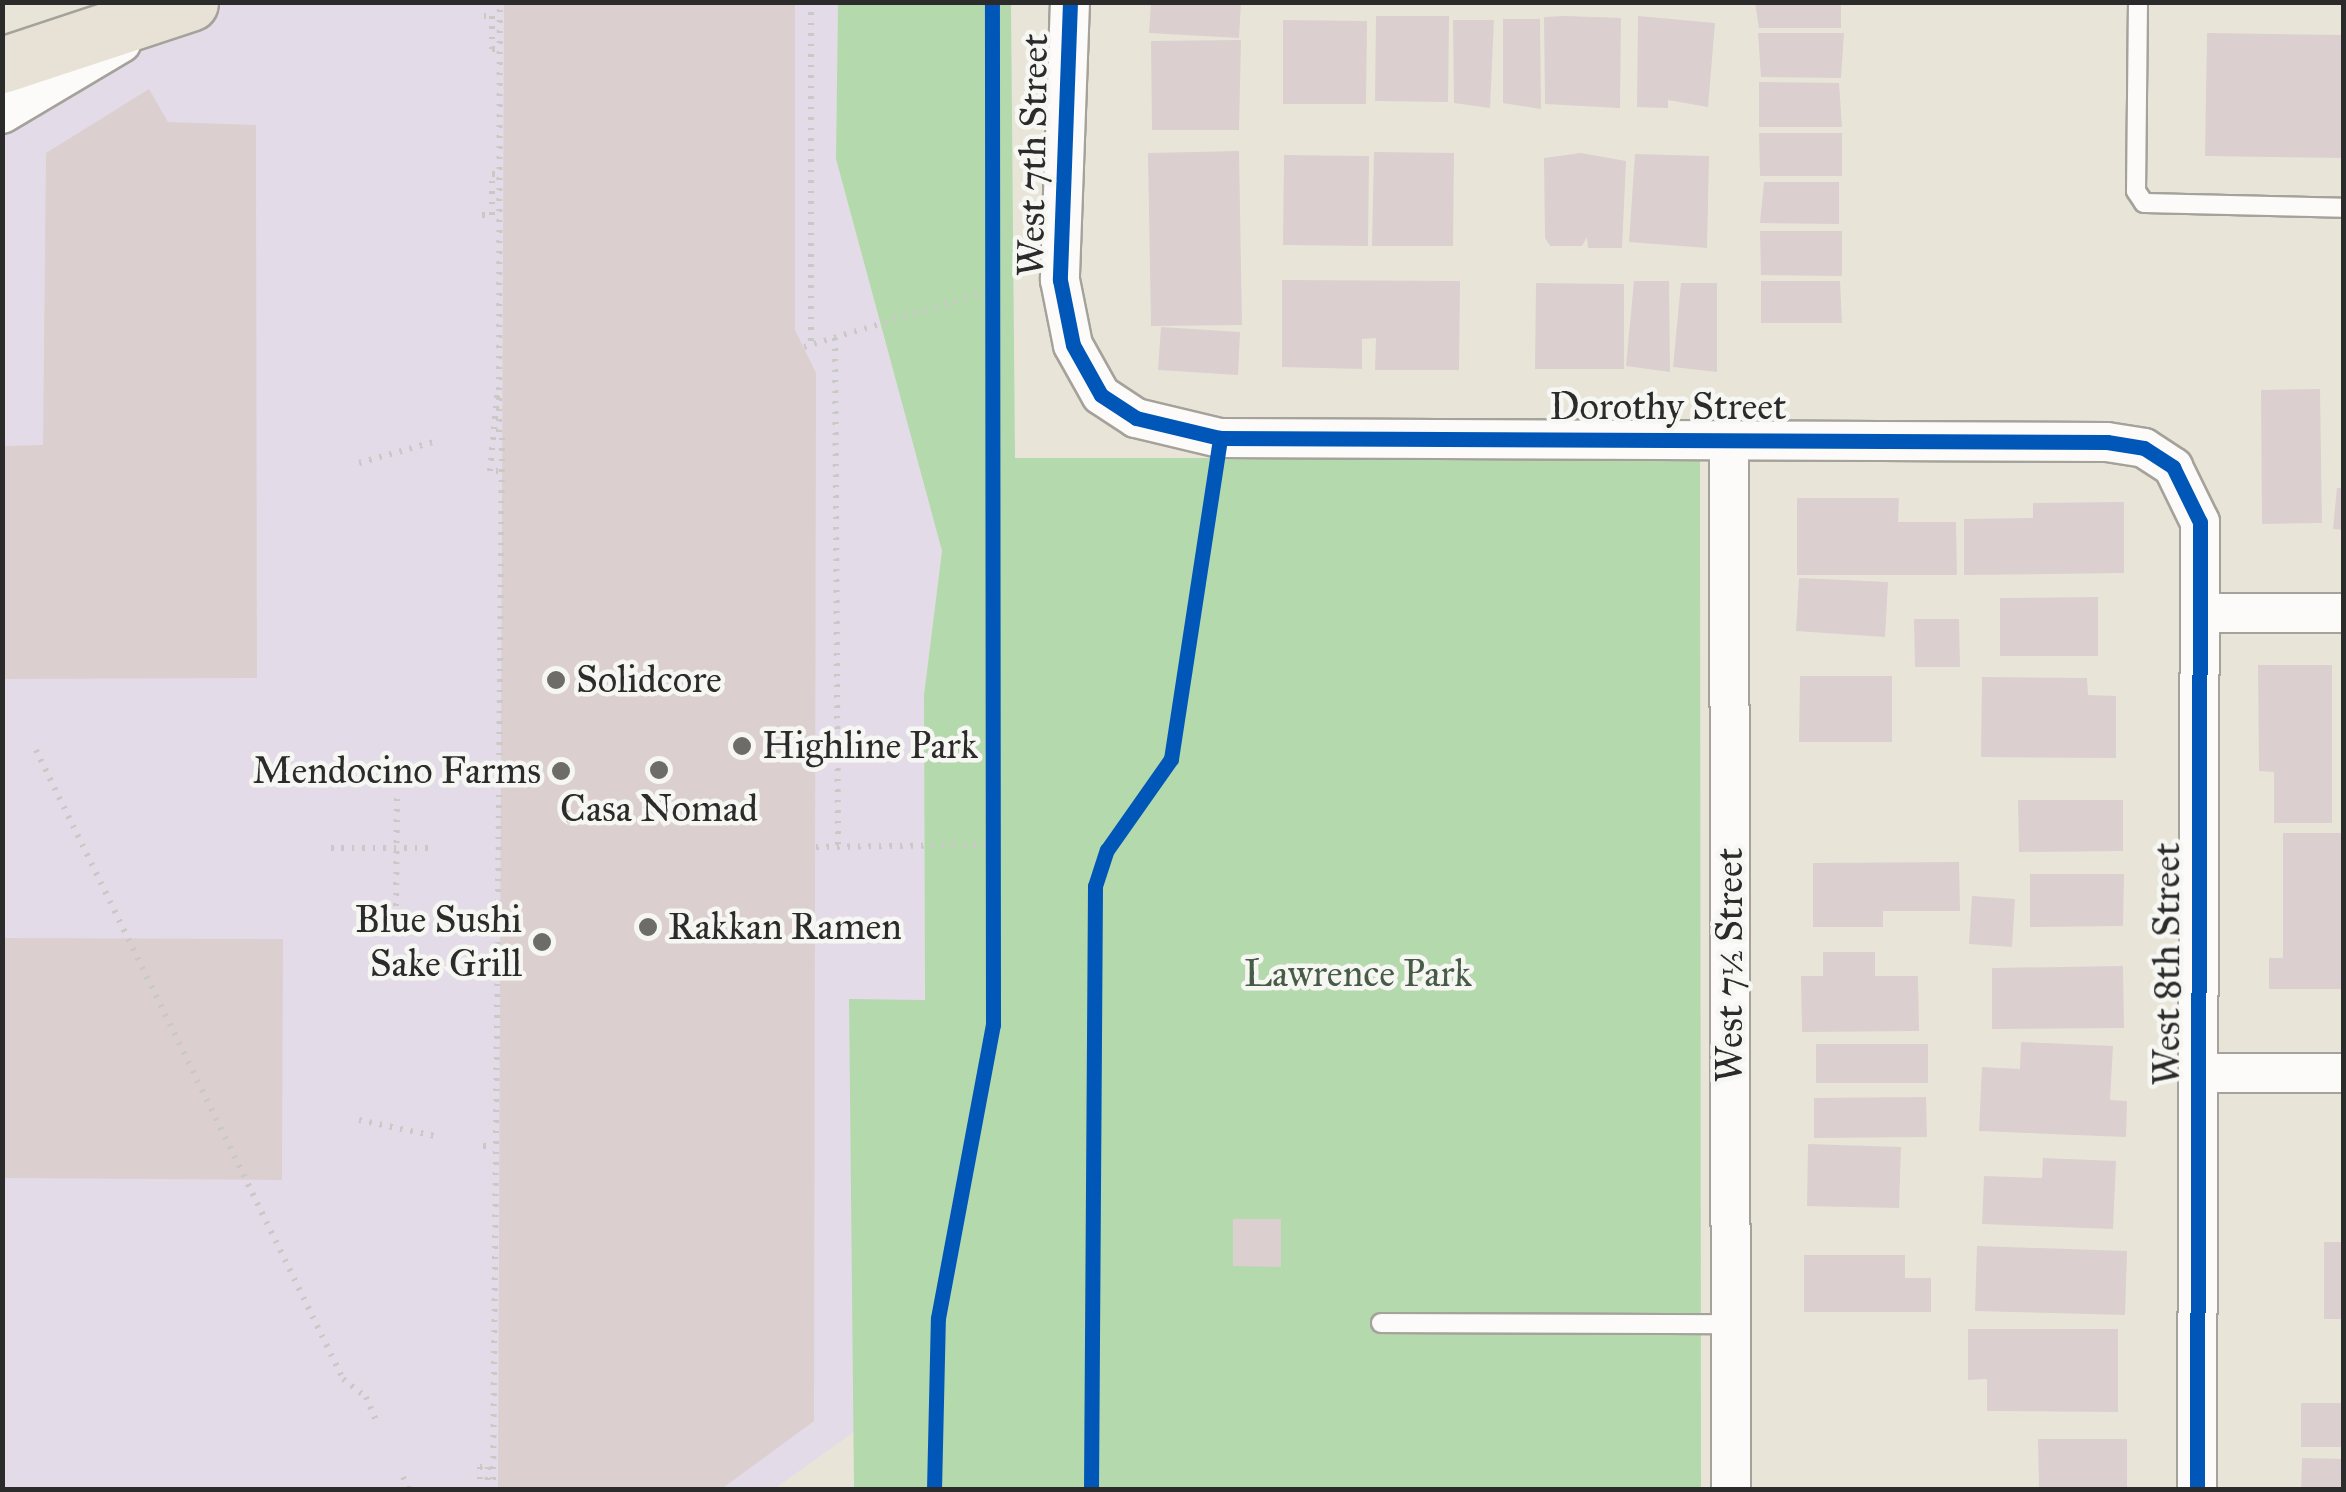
<!DOCTYPE html>
<meta charset="utf-8">
<style>
body{margin:0}
#map{position:relative;width:2346px;height:1492px;overflow:hidden;background:#e8e5d8;font-family:"IM FELL Great Primer",serif}
div>[style]{position:absolute}
.built>*{inset:0;background:#e3dce8}
.green>*{inset:0;background:#b4d9ad}
.building>*{inset:0;background:#dbcfd0}
.path>*{height:6px;margin-top:-3px;transform-origin:0;background:repeating-linear-gradient(90deg,#c9c9c5 0 2.5px,transparent 0 10.5px)}
.roads{filter:drop-shadow(2px 0 #a4a29a) drop-shadow(-2px 0 #a4a29a) drop-shadow(0 2px #a4a29a) drop-shadow(0 -2px #a4a29a)}
.lane>*{height:18px;margin:-9px;padding:0 9px;transform-origin:9px;border-radius:9px;background:#fcfbf9}
.street>*{height:38px;margin:-19px;padding:0 19px;transform-origin:19px;border-radius:19px;background:#fcfbf9}
.primary>*{height:55px;margin:-27.5px;padding:0 27.5px;transform-origin:27.5px;border-radius:27.5px;background:#e7e2d5}
.cycleway>*{height:15px;margin:-7.5px;padding:0 7.5px;transform-origin:7.5px;border-radius:7.5px;background:#0057b8}
.dots>*{width:28px;height:28px;translate:-50% -50%;box-sizing:border-box;border:5px solid #f6f6f2;border-radius:50%}
span{translate:-50% -50%;white-space:nowrap;text-align:center;line-height:1.15;-webkit-text-stroke:9px #f6f6f2;paint-order:stroke}
.street-label{font-size:38px;color:#2b2b2b}
.poi-label{font-size:38px;color:#2b2b2b}
.left{translate:0 -50%;text-align:left}
.right{translate:-100% -50%;text-align:right}
.park-label{font-size:38px;color:#475c47}
.frame{position:absolute;inset:0;border:5px solid #2b2b2b;pointer-events:none}
</style>
<div id="map">
<div class="built">
<div style="clip-path:polygon(230px 3px,838px 3px,836px 159px,942px 551px,924px 695px,925px 1000px,849px 1000px,854px 1432px,774px 1489px,3px 1489px,2px 70px)"></div>
</div>
<div class="green">
<div style="clip-path:polygon(838px 3px,1011px 3px,1015px 458px,1700px 458px,1701px 1489px,854px 1489px,849px 999px,925px 1000px,924px 695px,942px 551px,836px 159px)"></div>
</div>
<div class="building">
<div style="clip-path:polygon(504px 2px,795px 2px,795px 330px,816px 373px,814px 1421px,720px 1490px,498px 1490px)"></div>
<div style="clip-path:polygon(1151px 2px,1241px 2px,1239px 38px,1149px 33px)"></div>
<div style="clip-path:polygon(1755px 2px,1841px 2px,1841px 28px,1759px 28px)"></div>
<div style="clip-path:polygon(1376px 16px,1449px 16px,1448px 102px,1375px 101px)"></div>
<div style="clip-path:polygon(1565px 16px,1621px 18px,1620px 108px,1545px 104px,1544px 17px)"></div>
<div style="clip-path:polygon(1638px 16px,1715px 23px,1708px 107px,1668px 100px,1668px 108px,1637px 107px)"></div>
<div style="clip-path:polygon(1503px 19px,1540px 19px,1541px 109px,1503px 103px)"></div>
<div style="clip-path:polygon(1283px 20px,1367px 21px,1366px 104px,1283px 104px)"></div>
<div style="clip-path:polygon(1453px 20px,1494px 20px,1490px 108px,1454px 103px)"></div>
<div style="clip-path:polygon(1758px 33px,1844px 33px,1841px 78px,1761px 77px)"></div>
<div style="clip-path:polygon(2207px 33px,2344px 35px,2344px 158px,2205px 156px)"></div>
<div style="clip-path:polygon(1241px 40px,1239px 130px,1152px 130px,1151px 41px)"></div>
<div style="clip-path:polygon(1759px 82px,1839px 83px,1842px 127px,1759px 127px)"></div>
<div style="clip-path:polygon(149px 89px,168px 122px,256px 125px,257px 678px,2px 679px,2px 446px,43px 445px,46px 153px)"></div>
<div style="clip-path:polygon(1759px 133px,1842px 133px,1842px 176px,1760px 176px)"></div>
<div style="clip-path:polygon(1239px 151px,1242px 325px,1151px 326px,1148px 153px)"></div>
<div style="clip-path:polygon(1374px 152px,1454px 153px,1453px 246px,1372px 246px)"></div>
<div style="clip-path:polygon(1581px 153px,1626px 161px,1622px 248px,1588px 248px,1587px 237px,1582px 246px,1550px 246px,1545px 238px,1544px 158px)"></div>
<div style="clip-path:polygon(1635px 154px,1709px 156px,1707px 248px,1629px 242px)"></div>
<div style="clip-path:polygon(1284px 155px,1369px 156px,1368px 246px,1283px 245px)"></div>
<div style="clip-path:polygon(1764px 182px,1839px 182px,1839px 224px,1760px 223px)"></div>
<div style="clip-path:polygon(1760px 231px,1842px 231px,1842px 276px,1761px 275px)"></div>
<div style="clip-path:polygon(1282px 280px,1460px 281px,1459px 370px,1375px 370px,1376px 338px,1362px 339px,1362px 369px,1282px 367px)"></div>
<div style="clip-path:polygon(1634px 281px,1669px 281px,1670px 372px,1626px 366px)"></div>
<div style="clip-path:polygon(1761px 281px,1840px 281px,1842px 323px,1761px 323px)"></div>
<div style="clip-path:polygon(1536px 283px,1624px 284px,1624px 369px,1535px 369px)"></div>
<div style="clip-path:polygon(1681px 283px,1717px 283px,1717px 372px,1673px 367px)"></div>
<div style="clip-path:polygon(1161px 327px,1240px 332px,1238px 375px,1158px 370px)"></div>
<div style="clip-path:polygon(2320px 389px,2322px 523px,2262px 524px,2261px 390px)"></div>
<div style="clip-path:polygon(2337px 488px,2344px 488px,2344px 530px,2333px 529px)"></div>
<div style="clip-path:polygon(1797px 498px,1899px 498px,1898px 522px,1956px 522px,1957px 575px,1797px 575px)"></div>
<div style="clip-path:polygon(2124px 502px,2124px 573px,1964px 575px,1964px 519px,2033px 518px,2033px 503px)"></div>
<div style="clip-path:polygon(1799px 578px,1888px 582px,1885px 637px,1796px 631px)"></div>
<div style="clip-path:polygon(2098px 597px,2098px 656px,2000px 656px,2000px 598px)"></div>
<div style="clip-path:polygon(1914px 619px,1959px 619px,1960px 667px,1915px 667px)"></div>
<div style="clip-path:polygon(2258px 665px,2332px 665px,2332px 823px,2274px 823px,2274px 772px,2259px 771px)"></div>
<div style="clip-path:polygon(1800px 676px,1892px 676px,1892px 742px,1799px 742px)"></div>
<div style="clip-path:polygon(1982px 677px,2087px 678px,2088px 695px,2116px 696px,2116px 758px,1981px 757px)"></div>
<div style="clip-path:polygon(2018px 800px,2123px 800px,2123px 851px,2019px 852px)"></div>
<div style="clip-path:polygon(2283px 833px,2341px 833px,2341px 989px,2269px 989px,2269px 958px,2283px 958px)"></div>
<div style="clip-path:polygon(1959px 862px,1960px 911px,1883px 911px,1883px 927px,1813px 927px,1813px 863px)"></div>
<div style="clip-path:polygon(2030px 874px,2124px 874px,2123px 926px,2030px 927px)"></div>
<div style="clip-path:polygon(1972px 896px,2015px 899px,2012px 947px,1969px 944px)"></div>
<div style="clip-path:polygon(2px 938px,283px 939px,282px 1180px,2px 1178px)"></div>
<div style="clip-path:polygon(1823px 952px,1875px 952px,1875px 976px,1918px 976px,1919px 1031px,1802px 1032px,1801px 976px,1823px 976px)"></div>
<div style="clip-path:polygon(2123px 966px,2124px 1028px,1992px 1029px,1992px 968px)"></div>
<div style="clip-path:polygon(2021px 1042px,2113px 1046px,2110px 1100px,2127px 1101px,2126px 1137px,1979px 1131px,1982px 1067px,2020px 1069px)"></div>
<div style="clip-path:polygon(1816px 1044px,1928px 1044px,1928px 1083px,1816px 1083px)"></div>
<div style="clip-path:polygon(1926px 1097px,1927px 1137px,1814px 1138px,1814px 1098px)"></div>
<div style="clip-path:polygon(1808px 1144px,1901px 1147px,1899px 1208px,1807px 1206px)"></div>
<div style="clip-path:polygon(2043px 1158px,2116px 1161px,2113px 1229px,1982px 1224px,1984px 1176px,2042px 1178px)"></div>
<div style="clip-path:polygon(1233px 1219px,1281px 1219px,1281px 1267px,1233px 1266px)"></div>
<div style="clip-path:polygon(2324px 1242px,2344px 1242px,2344px 1319px,2324px 1319px)"></div>
<div style="clip-path:polygon(1977px 1246px,2127px 1251px,2125px 1315px,1975px 1311px)"></div>
<div style="clip-path:polygon(1804px 1255px,1905px 1255px,1905px 1278px,1931px 1278px,1931px 1312px,1804px 1312px)"></div>
<div style="clip-path:polygon(1968px 1329px,2118px 1329px,2118px 1412px,1987px 1411px,1987px 1379px,1968px 1380px)"></div>
<div style="clip-path:polygon(2301px 1403px,2344px 1403px,2344px 1447px,2301px 1447px)"></div>
<div style="clip-path:polygon(2038px 1439px,2127px 1439px,2127px 1490px,2039px 1490px)"></div>
<div style="clip-path:polygon(2302px 1458px,2344px 1459px,2344px 1490px,2301px 1490px)"></div>
</div>
<div class="path">
<div style="left:811px;top:2px;width:343px;rotate:90deg"></div>
<div style="left:484px;top:16px;width:8px"></div>
<div style="left:492px;top:16px;width:33px;rotate:90deg"></div>
<div style="left:492px;top:49px;width:7px"></div>
<div style="left:482px;top:215px;width:10px"></div>
<div style="left:492px;top:215px;width:41px;rotate:-90deg"></div>
<div style="left:492px;top:174px;width:7px"></div>
<div style="left:835px;top:338px;width:508px;rotate:89.66deg"></div>
<div style="left:804px;top:347px;width:196px;rotate:-16.9deg"></div>
<div style="left:499px;top:432px;width:430px;rotate:-89.9deg"></div>
<div style="left:359px;top:463px;width:81px;rotate:-15.8deg"></div>
<div style="left:498px;top:471px;width:8px;rotate:180deg"></div>
<div style="left:490px;top:471px;width:84px;rotate:-84.6deg"></div>
<div style="left:36px;top:750px;width:700px;rotate:63.98deg"></div>
<div style="left:343px;top:1379px;width:29px;rotate:38deg"></div>
<div style="left:366px;top:1397px;width:30px;rotate:67deg"></div>
<div style="left:816px;top:847px;width:176px;rotate:-0.7deg"></div>
<div style="left:331px;top:848px;width:104px"></div>
<div style="left:396px;top:906px;width:115px;rotate:-89.5deg"></div>
<div style="left:359px;top:1120px;width:78px;rotate:11.9deg"></div>
<div style="left:483px;top:1146px;width:11px"></div>
<div style="left:403px;top:1477px;width:14px;rotate:65deg"></div>
<div style="left:480px;top:1490px;width:23px;rotate:-90deg"></div>
<div style="left:480px;top:1467px;width:8px"></div>
<div style="left:488px;top:1467px;width:23px;rotate:92deg"></div>
<div style="left:493px;top:1490px;width:1058px;rotate:-89.51deg"></div>
</div>
<div class="roads">
<div class="lane">
<div style="left:2138px;top:2px;width:189px;rotate:90.6deg"></div>
<div style="left:2136px;top:191px;width:14px;rotate:56deg"></div>
<div style="left:2144px;top:203px;width:200px;rotate:1.4deg"></div>
<div style="left:1381px;top:1323px;width:350px;rotate:0.2deg"></div>
</div>
<div class="street">
<div style="left:1070px;top:2px;width:278px;rotate:92.1deg"></div>
<div style="left:1060px;top:280px;width:66px;rotate:78.7deg"></div>
<div style="left:1073px;top:345px;width:57px;rotate:60.8deg"></div>
<div style="left:1101px;top:395px;width:42px;rotate:33.3deg"></div>
<div style="left:1136px;top:418px;width:86px;rotate:13.4deg"></div>
<div style="left:1220px;top:438px;width:887px;rotate:0.26deg"></div>
<div style="left:2107px;top:442px;width:37px;rotate:9deg"></div>
<div style="left:2144px;top:448px;width:35px;rotate:33deg"></div>
<div style="left:2173px;top:467px;width:61px;rotate:63.9deg"></div>
<div style="left:2200px;top:522px;width:968px;rotate:90.18deg"></div>
<div style="left:2px;top:114px;width:139px;rotate:-30.8deg"></div>
<div style="left:1729px;top:440px;width:1050px;rotate:89.89deg"></div>
<div style="left:2200px;top:613px;width:144px"></div>
<div style="left:2200px;top:1073px;width:144px"></div>
</div>
<div class="primary">
<div style="left:2px;top:65px;width:198px;rotate:-18.3deg"></div>
</div>
</div>
<div class="cycleway">
<div style="left:1070px;top:2px;width:278px;rotate:92.1deg"></div>
<div style="left:1060px;top:280px;width:66px;rotate:78.7deg"></div>
<div style="left:1073px;top:345px;width:57px;rotate:60.8deg"></div>
<div style="left:1101px;top:395px;width:42px;rotate:33.3deg"></div>
<div style="left:1136px;top:418px;width:86px;rotate:13.4deg"></div>
<div style="left:1220px;top:438px;width:887px;rotate:0.26deg"></div>
<div style="left:2107px;top:442px;width:37px;rotate:9deg"></div>
<div style="left:2144px;top:448px;width:35px;rotate:33deg"></div>
<div style="left:2173px;top:467px;width:61px;rotate:63.9deg"></div>
<div style="left:2200px;top:522px;width:968px;rotate:90.18deg"></div>
<div style="left:934px;top:1490px;width:172px;rotate:-88.7deg"></div>
<div style="left:938px;top:1318px;width:298px;rotate:-79.4deg"></div>
<div style="left:993px;top:1025px;width:1023px;rotate:-90.06deg"></div>
<div style="left:1091px;top:1490px;width:604px;rotate:-89.62deg"></div>
<div style="left:1095px;top:886px;width:38px;rotate:-72deg"></div>
<div style="left:1107px;top:850px;width:111px;rotate:-54.9deg"></div>
<div style="left:1171px;top:759px;width:325px;rotate:-81.3deg"></div>
</div>
<div class="dots">
<div style="left:556px;top:680px;background:#6d6c68"></div>
<div style="left:742px;top:746px;background:#6d6c68"></div>
<div style="left:659px;top:770px;background:#6d6c68"></div>
<div style="left:561px;top:771px;background:#6d6c68"></div>
<div style="left:648px;top:927px;background:#6d6c68"></div>
<div style="left:542px;top:942px;background:#6d6c68"></div>
</div>
<div class="street-label">
<span style="left:1033px;top:155px;rotate:-89deg">West 7th Street</span>
<span style="left:1668px;top:407px">Dorothy Street</span>
<span style="left:2167px;top:964px;rotate:-90deg">West 8th Street</span>
<span style="left:1730px;top:965px;rotate:-90deg">West 7½ Street</span>
</div>
<div class="poi-label">
<span class="left" style="left:576px;top:680px">Solidcore</span>
<span class="left" style="left:762px;top:746px">Highline Park</span>
<span class="right" style="left:541px;top:771px">Mendocino Farms</span>
<span style="left:659px;top:809px">Casa Nomad</span>
<span class="right" style="left:522px;top:942px">Blue Sushi<br>Sake Grill</span>
<span class="left" style="left:668px;top:927px">Rakkan Ramen</span>
</div>
<div class="park-label">
<span style="left:1358px;top:974px">Lawrence Park</span>
</div>
<div class="frame"></div>
</div>
